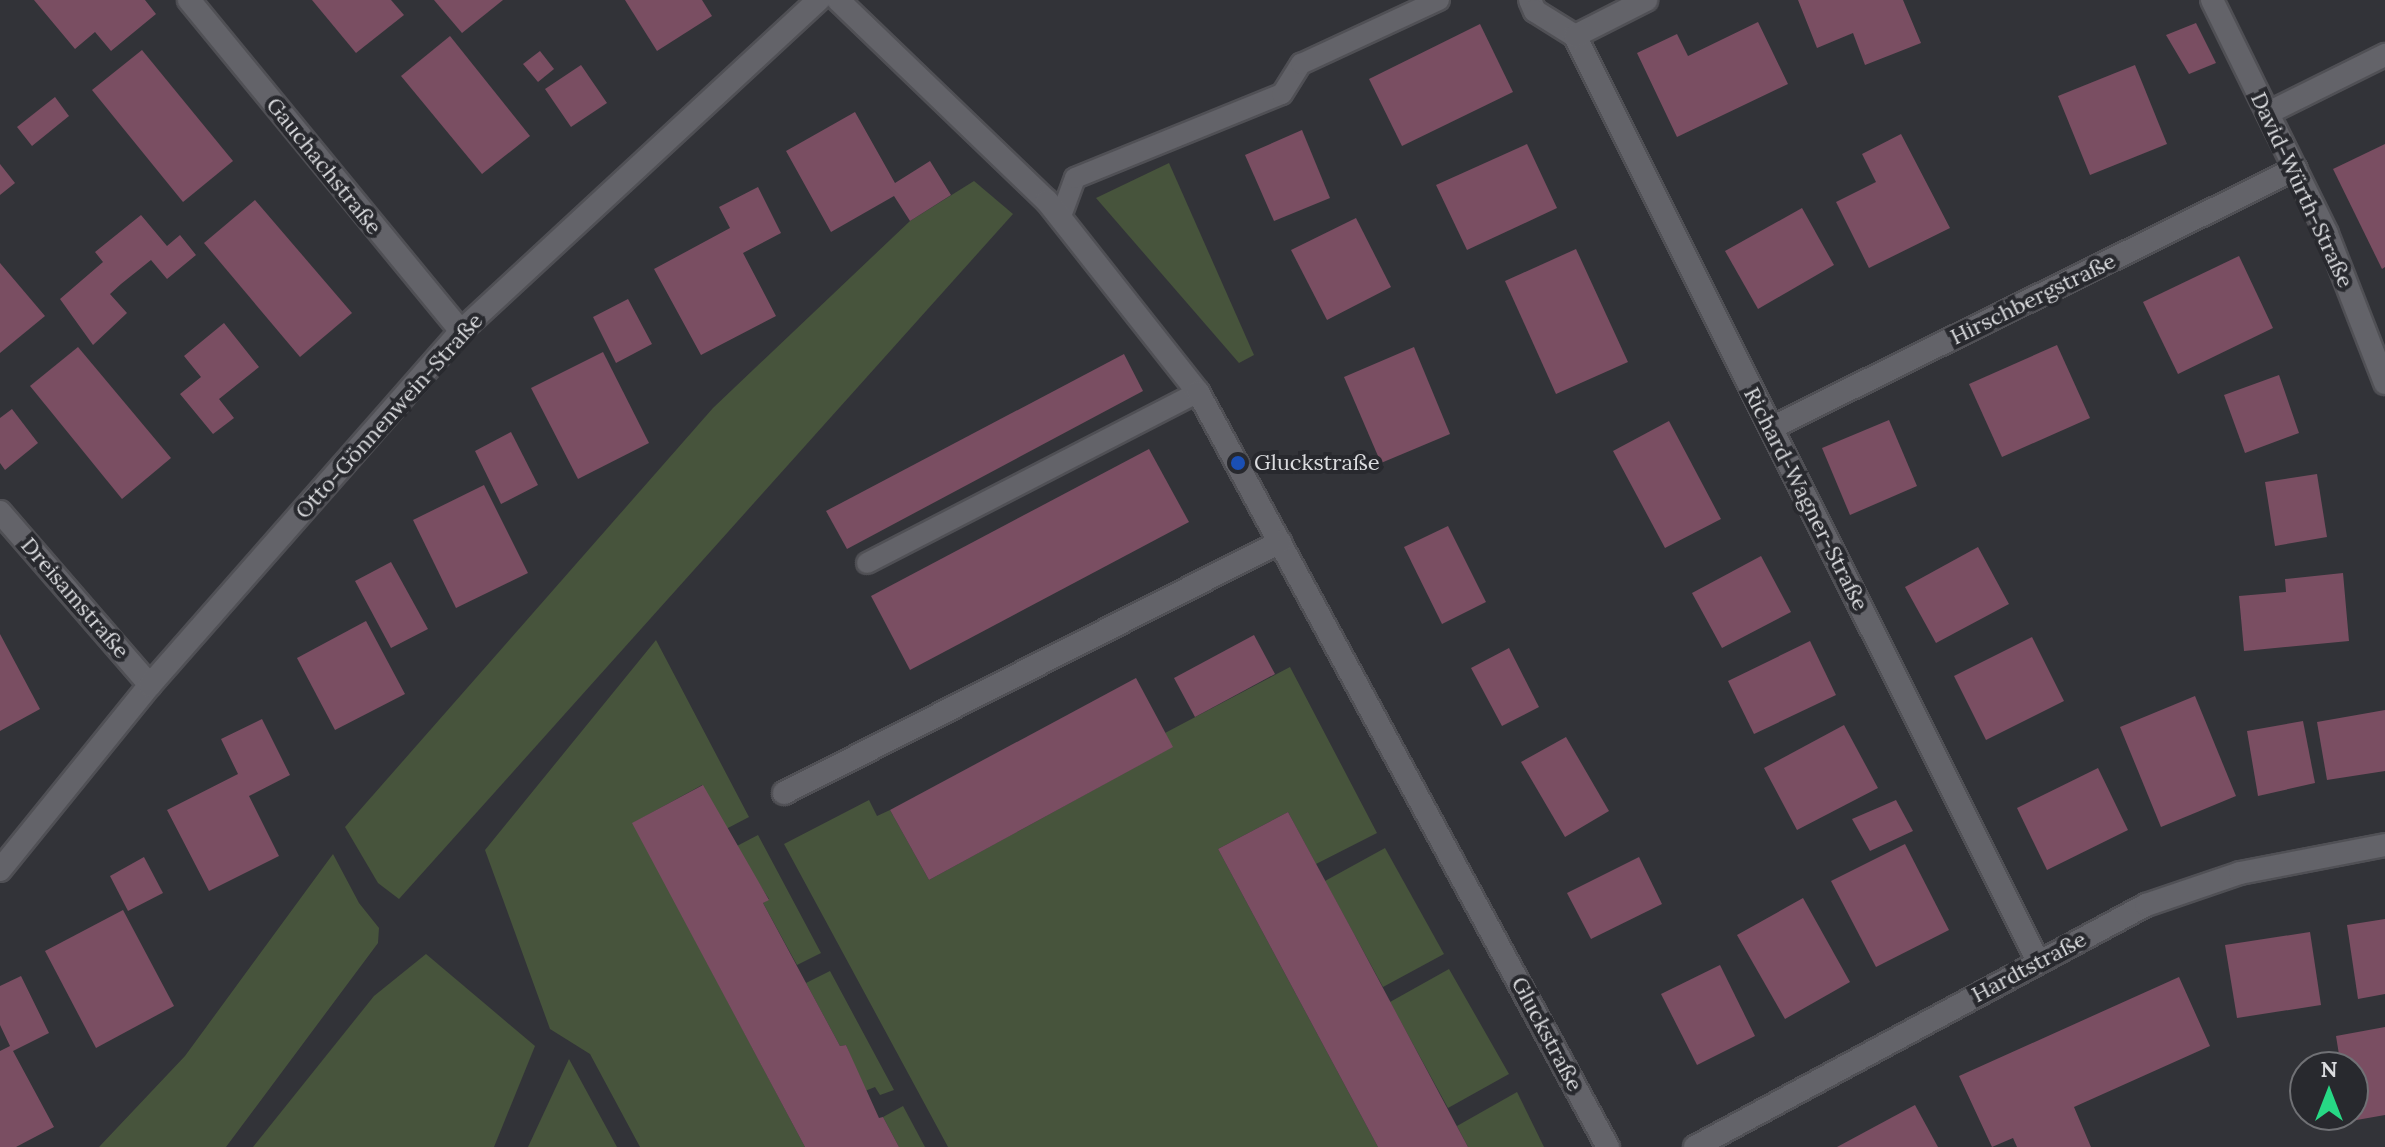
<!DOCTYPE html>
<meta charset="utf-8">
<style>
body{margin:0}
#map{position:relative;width:2385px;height:1147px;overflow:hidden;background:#323338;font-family:Lora,serif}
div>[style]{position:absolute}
.green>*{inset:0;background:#47543c}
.building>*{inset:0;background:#7a4e62}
.roads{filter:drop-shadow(2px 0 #505055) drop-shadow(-2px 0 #505055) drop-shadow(0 2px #505055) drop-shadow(0 -2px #505055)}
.service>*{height:20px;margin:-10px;padding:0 10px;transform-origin:10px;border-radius:10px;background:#636369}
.minor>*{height:22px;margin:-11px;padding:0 11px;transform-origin:11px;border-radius:11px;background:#636369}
.dots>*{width:22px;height:22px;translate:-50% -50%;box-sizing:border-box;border:4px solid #28292e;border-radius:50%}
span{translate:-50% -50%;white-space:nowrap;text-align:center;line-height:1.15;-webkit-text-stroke:8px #28292e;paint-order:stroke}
.street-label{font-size:22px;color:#dbdcdf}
.poi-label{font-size:22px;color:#dbdcdf}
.left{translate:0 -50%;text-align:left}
.north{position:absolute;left:2289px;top:1051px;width:80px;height:80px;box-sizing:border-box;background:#28292e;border:2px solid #707175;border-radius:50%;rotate:0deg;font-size:22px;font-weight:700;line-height:32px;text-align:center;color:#dbdcdf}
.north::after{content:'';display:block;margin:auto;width:28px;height:36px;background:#27d885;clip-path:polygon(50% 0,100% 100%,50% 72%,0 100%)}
</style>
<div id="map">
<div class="green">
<div style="clip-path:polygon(1169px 163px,1254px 355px,1239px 363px,1096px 198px)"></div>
<div style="clip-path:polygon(974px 181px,1013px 214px,399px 899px,378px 883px,345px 827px,713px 408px,910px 221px)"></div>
<div style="clip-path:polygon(656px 640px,749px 817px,726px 829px,702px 785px,633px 823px,805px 1147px,640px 1147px,590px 1054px,550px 1029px,485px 850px)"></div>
<div style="clip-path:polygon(1290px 667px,1377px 833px,1316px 864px,1288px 812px,1218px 849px,1378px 1147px,948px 1147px,784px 844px,869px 800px,877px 816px,890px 810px,929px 880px,1172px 747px,1165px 733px)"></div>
<div style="clip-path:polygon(758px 835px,821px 953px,797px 965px,763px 903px,769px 899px,735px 847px)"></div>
<div style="clip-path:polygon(1385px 848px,1444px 954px,1383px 987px,1325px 881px)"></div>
<div style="clip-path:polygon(333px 854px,359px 903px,379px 928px,378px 943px,226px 1147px,99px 1147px,185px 1056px)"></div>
<div style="clip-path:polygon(426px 954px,535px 1046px,494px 1147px,253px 1147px,374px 996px)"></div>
<div style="clip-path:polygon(1449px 969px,1509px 1074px,1448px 1108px,1390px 1002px)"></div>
<div style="clip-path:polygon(830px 971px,894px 1090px,880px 1095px,875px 1087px,865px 1091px,846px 1045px,840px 1046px,806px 983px)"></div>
<div style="clip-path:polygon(569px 1059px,617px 1147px,528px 1147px)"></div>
<div style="clip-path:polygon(1517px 1092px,1544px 1147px,1468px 1147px,1457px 1126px)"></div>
<div style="clip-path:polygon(903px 1106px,925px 1147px,899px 1147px,883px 1117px)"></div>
</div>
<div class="building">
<div style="clip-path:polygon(34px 0,145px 0,156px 14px,111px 51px,95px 32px,75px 49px)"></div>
<div style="clip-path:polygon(312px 0,391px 0,404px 15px,356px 53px)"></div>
<div style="clip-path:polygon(434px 0,503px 0,462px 33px)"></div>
<div style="clip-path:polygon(625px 0,702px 0,712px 16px,657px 51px)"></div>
<div style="clip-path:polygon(1798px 0,1903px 0,1921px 43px,1865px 65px,1853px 33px,1817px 48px)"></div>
<div style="clip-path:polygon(1758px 22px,1788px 84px,1677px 137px,1637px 53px,1677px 34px,1688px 56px)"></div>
<div style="clip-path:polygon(2196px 23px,2216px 63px,2189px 74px,2166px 35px)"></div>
<div style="clip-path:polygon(1480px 24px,1513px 92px,1402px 146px,1369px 79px)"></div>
<div style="clip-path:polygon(450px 36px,530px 136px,482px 174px,401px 76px)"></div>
<div style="clip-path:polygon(142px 50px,233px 161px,183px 202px,92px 90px)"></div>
<div style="clip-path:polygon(540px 51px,554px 69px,538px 82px,523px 64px)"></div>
<div style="clip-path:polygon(581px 65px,607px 103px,571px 127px,545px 89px)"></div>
<div style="clip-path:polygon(2135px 65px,2167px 144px,2090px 175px,2058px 96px)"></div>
<div style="clip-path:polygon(55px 97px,69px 116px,32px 146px,17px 127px)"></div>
<div style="clip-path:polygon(855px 112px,895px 183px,930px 161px,951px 195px,910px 221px,894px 196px,831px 232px,786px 151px)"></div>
<div style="clip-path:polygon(1302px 130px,1330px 198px,1274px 221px,1245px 155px)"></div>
<div style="clip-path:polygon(1901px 134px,1950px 228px,1869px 268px,1836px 202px,1876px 182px,1862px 154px)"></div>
<div style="clip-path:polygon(1527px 144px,1557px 208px,1467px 250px,1436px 185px)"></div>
<div style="clip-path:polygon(2385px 144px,2385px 267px,2382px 269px,2333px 169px)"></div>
<div style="clip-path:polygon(0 164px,15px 183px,0 195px)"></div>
<div style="clip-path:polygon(758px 187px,781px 233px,743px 253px,776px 316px,701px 355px,654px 269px,730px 228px,719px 207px)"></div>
<div style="clip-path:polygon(255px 200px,352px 313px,300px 357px,204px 243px)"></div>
<div style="clip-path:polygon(1802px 208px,1834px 265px,1758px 309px,1725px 251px)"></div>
<div style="clip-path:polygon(141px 215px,167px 246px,180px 235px,196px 255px,167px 279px,151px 260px,121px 284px,110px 294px,127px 313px,93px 345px,60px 299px,103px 262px,95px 252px)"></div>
<div style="clip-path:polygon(1356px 218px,1391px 287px,1327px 320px,1291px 250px)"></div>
<div style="clip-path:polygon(1576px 249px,1628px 362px,1556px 394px,1505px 281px)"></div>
<div style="clip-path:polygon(2239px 256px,2273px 328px,2178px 374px,2143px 302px)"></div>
<div style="clip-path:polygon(0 263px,45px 316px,0 353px)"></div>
<div style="clip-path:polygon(628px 299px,652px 344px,616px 363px,593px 317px)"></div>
<div style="clip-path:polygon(224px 323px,259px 367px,219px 399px,234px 418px,213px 434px,180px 394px,201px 377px,184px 356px)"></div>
<div style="clip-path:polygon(2057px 345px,2090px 418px,2002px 457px,1969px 384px)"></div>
<div style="clip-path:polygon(78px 347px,171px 458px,122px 499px,30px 386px)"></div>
<div style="clip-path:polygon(1414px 347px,1450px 434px,1381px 463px,1344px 377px)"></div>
<div style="clip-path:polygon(603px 352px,649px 443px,578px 479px,531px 388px)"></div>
<div style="clip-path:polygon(1124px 354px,1143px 391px,847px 549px,826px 511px)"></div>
<div style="clip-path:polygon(2279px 375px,2299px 433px,2245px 453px,2224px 395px)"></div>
<div style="clip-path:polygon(12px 409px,38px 443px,5px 470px,0 463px,0 418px)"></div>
<div style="clip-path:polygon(1889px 420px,1917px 486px,1850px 515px,1822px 448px)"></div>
<div style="clip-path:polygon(1669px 421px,1721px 519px,1665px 548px,1613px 451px)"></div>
<div style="clip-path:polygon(511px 432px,538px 485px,501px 504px,475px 451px)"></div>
<div style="clip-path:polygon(1149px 449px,1189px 522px,910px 670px,871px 596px)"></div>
<div style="clip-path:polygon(2317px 474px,2327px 537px,2275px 546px,2265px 482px)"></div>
<div style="clip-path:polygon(484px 485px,528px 573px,456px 608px,413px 520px)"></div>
<div style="clip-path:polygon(1448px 526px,1486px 602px,1442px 624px,1404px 547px)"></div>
<div style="clip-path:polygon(1978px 547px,2009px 604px,1936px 643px,1905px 587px)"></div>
<div style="clip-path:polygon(1761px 556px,1791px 612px,1722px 648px,1692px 593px)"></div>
<div style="clip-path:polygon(391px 562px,428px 629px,391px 648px,355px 581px)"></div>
<div style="clip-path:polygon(2343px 573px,2349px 641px,2244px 651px,2239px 596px,2286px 592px,2285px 579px)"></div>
<div style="clip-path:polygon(366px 621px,405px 694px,335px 730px,297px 658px)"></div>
<div style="clip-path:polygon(0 634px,40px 709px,0 731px)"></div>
<div style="clip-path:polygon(1254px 635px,1275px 674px,1195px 717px,1174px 678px)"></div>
<div style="clip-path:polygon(2032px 637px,2064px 701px,1986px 740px,1954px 676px)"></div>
<div style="clip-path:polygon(1810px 641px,1836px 695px,1754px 734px,1728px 681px)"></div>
<div style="clip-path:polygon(1509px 648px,1539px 707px,1502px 726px,1471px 668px)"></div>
<div style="clip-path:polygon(1136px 678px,1173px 747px,929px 880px,890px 810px)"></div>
<div style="clip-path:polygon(2195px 696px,2236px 796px,2161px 827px,2120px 727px)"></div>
<div style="clip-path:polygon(2385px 710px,2385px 771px,2327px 780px,2317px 722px)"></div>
<div style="clip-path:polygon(262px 719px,290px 775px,249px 796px,279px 856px,209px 891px,167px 810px,238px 774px,221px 739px)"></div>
<div style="clip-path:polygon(2303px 721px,2315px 783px,2258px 796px,2247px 731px)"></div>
<div style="clip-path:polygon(1844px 725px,1878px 788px,1797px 830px,1764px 768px)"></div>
<div style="clip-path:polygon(1566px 737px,1609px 811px,1565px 837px,1521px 762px)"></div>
<div style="clip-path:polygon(2098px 768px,2128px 830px,2047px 870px,2017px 808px)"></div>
<div style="clip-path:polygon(703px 785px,769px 900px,763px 903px,840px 1046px,846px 1045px,879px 1118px,883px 1117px,899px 1147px,805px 1147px,632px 823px)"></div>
<div style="clip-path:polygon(1896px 800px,1913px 831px,1870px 851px,1852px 819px)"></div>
<div style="clip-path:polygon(1288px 812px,1353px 932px,1468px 1147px,1378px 1147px,1218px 849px)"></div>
<div style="clip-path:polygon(1905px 844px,1949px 930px,1876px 967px,1831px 881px)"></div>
<div style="clip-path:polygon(144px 857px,163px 893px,128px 911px,110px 876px)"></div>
<div style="clip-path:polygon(1639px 857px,1662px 904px,1591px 939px,1567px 893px)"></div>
<div style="clip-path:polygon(1803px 898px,1850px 982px,1785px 1019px,1737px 935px)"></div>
<div style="clip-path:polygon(123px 910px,174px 1006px,96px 1048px,45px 951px)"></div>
<div style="clip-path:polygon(2385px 919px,2385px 994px,2358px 999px,2347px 925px)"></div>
<div style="clip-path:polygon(2310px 932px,2321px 1005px,2237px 1018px,2225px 945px)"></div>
<div style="clip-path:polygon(1720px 965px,1755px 1036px,1697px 1065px,1661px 994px)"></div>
<div style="clip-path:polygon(21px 976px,49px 1033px,13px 1051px,54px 1127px,16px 1147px,0 1147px,0 1051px,10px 1046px,0 1025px,0 986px)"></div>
<div style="clip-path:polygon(2179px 977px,2210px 1046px,2074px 1107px,2091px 1147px,2017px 1147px,2013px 1138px,1992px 1147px,1959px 1076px)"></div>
<div style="clip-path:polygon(2385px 1027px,2385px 1115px,2351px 1121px,2353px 1067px,2341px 1067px,2336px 1036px)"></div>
<div style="clip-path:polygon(1915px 1105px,1938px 1147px,1837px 1147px)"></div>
</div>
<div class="roads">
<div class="service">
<div style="left:1061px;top:216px;width:40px;rotate:-69.8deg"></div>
<div style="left:1075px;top:178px;width:223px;rotate:-22.1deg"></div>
<div style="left:1282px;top:94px;width:36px;rotate:-58deg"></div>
<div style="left:1301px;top:64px;width:152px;rotate:-24.9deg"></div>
<div style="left:867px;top:563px;width:373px;rotate:-27.3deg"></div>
</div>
<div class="minor">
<div style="left:189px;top:0;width:428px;rotate:50.6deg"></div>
<div style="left:838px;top:0;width:290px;rotate:43.9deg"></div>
<div style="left:1047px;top:201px;width:243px;rotate:51.7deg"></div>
<div style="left:1198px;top:392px;width:859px;rotate:61.5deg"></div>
<div style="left:1530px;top:0;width:12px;rotate:66deg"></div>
<div style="left:1535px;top:11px;width:47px;rotate:32deg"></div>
<div style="left:2212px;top:0;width:261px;rotate:63.8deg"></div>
<div style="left:2327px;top:234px;width:160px;rotate:68.7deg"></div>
<div style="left:1575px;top:36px;width:1035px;rotate:63.43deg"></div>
<div style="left:1575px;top:36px;width:80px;rotate:-26.9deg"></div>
<div style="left:2268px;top:113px;width:131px;rotate:-26.4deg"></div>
<div style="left:1771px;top:428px;width:585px;rotate:-26.3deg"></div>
<div style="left:0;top:512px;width:229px;rotate:49.1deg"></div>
<div style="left:784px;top:793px;width:556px;rotate:-26.84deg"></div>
<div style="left:0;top:870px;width:238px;rotate:-51deg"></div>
<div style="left:150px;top:685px;width:471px;rotate:-48.7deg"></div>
<div style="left:461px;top:331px;width:488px;rotate:-42.8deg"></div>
<div style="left:1695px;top:1147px;width:512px;rotate:-28.22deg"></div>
<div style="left:2146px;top:905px;width:99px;rotate:-18.8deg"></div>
<div style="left:2240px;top:873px;width:148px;rotate:-10.9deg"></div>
</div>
</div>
<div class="dots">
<div style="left:1238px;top:463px;background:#1a4fb4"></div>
</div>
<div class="street-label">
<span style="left:324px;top:166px;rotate:51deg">Gauchachstraße</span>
<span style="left:2302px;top:190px;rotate:65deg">David-Würth-Straße</span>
<span style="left:2033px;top:299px;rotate:-26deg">Hirschbergstraße</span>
<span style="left:389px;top:416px;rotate:-48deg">Otto-Gönnenwein-Straße</span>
<span style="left:1806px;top:499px;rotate:63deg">Richard-Wagner-Straße</span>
<span style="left:75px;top:598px;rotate:49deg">Dreisamstraße</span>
<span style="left:2029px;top:967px;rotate:-28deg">Hardtstraße</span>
<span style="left:1547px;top:1034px;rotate:62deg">Gluckstraße</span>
</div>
<div class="poi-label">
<span class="left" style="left:1254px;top:463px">Gluckstraße</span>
</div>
<div class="north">N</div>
</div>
